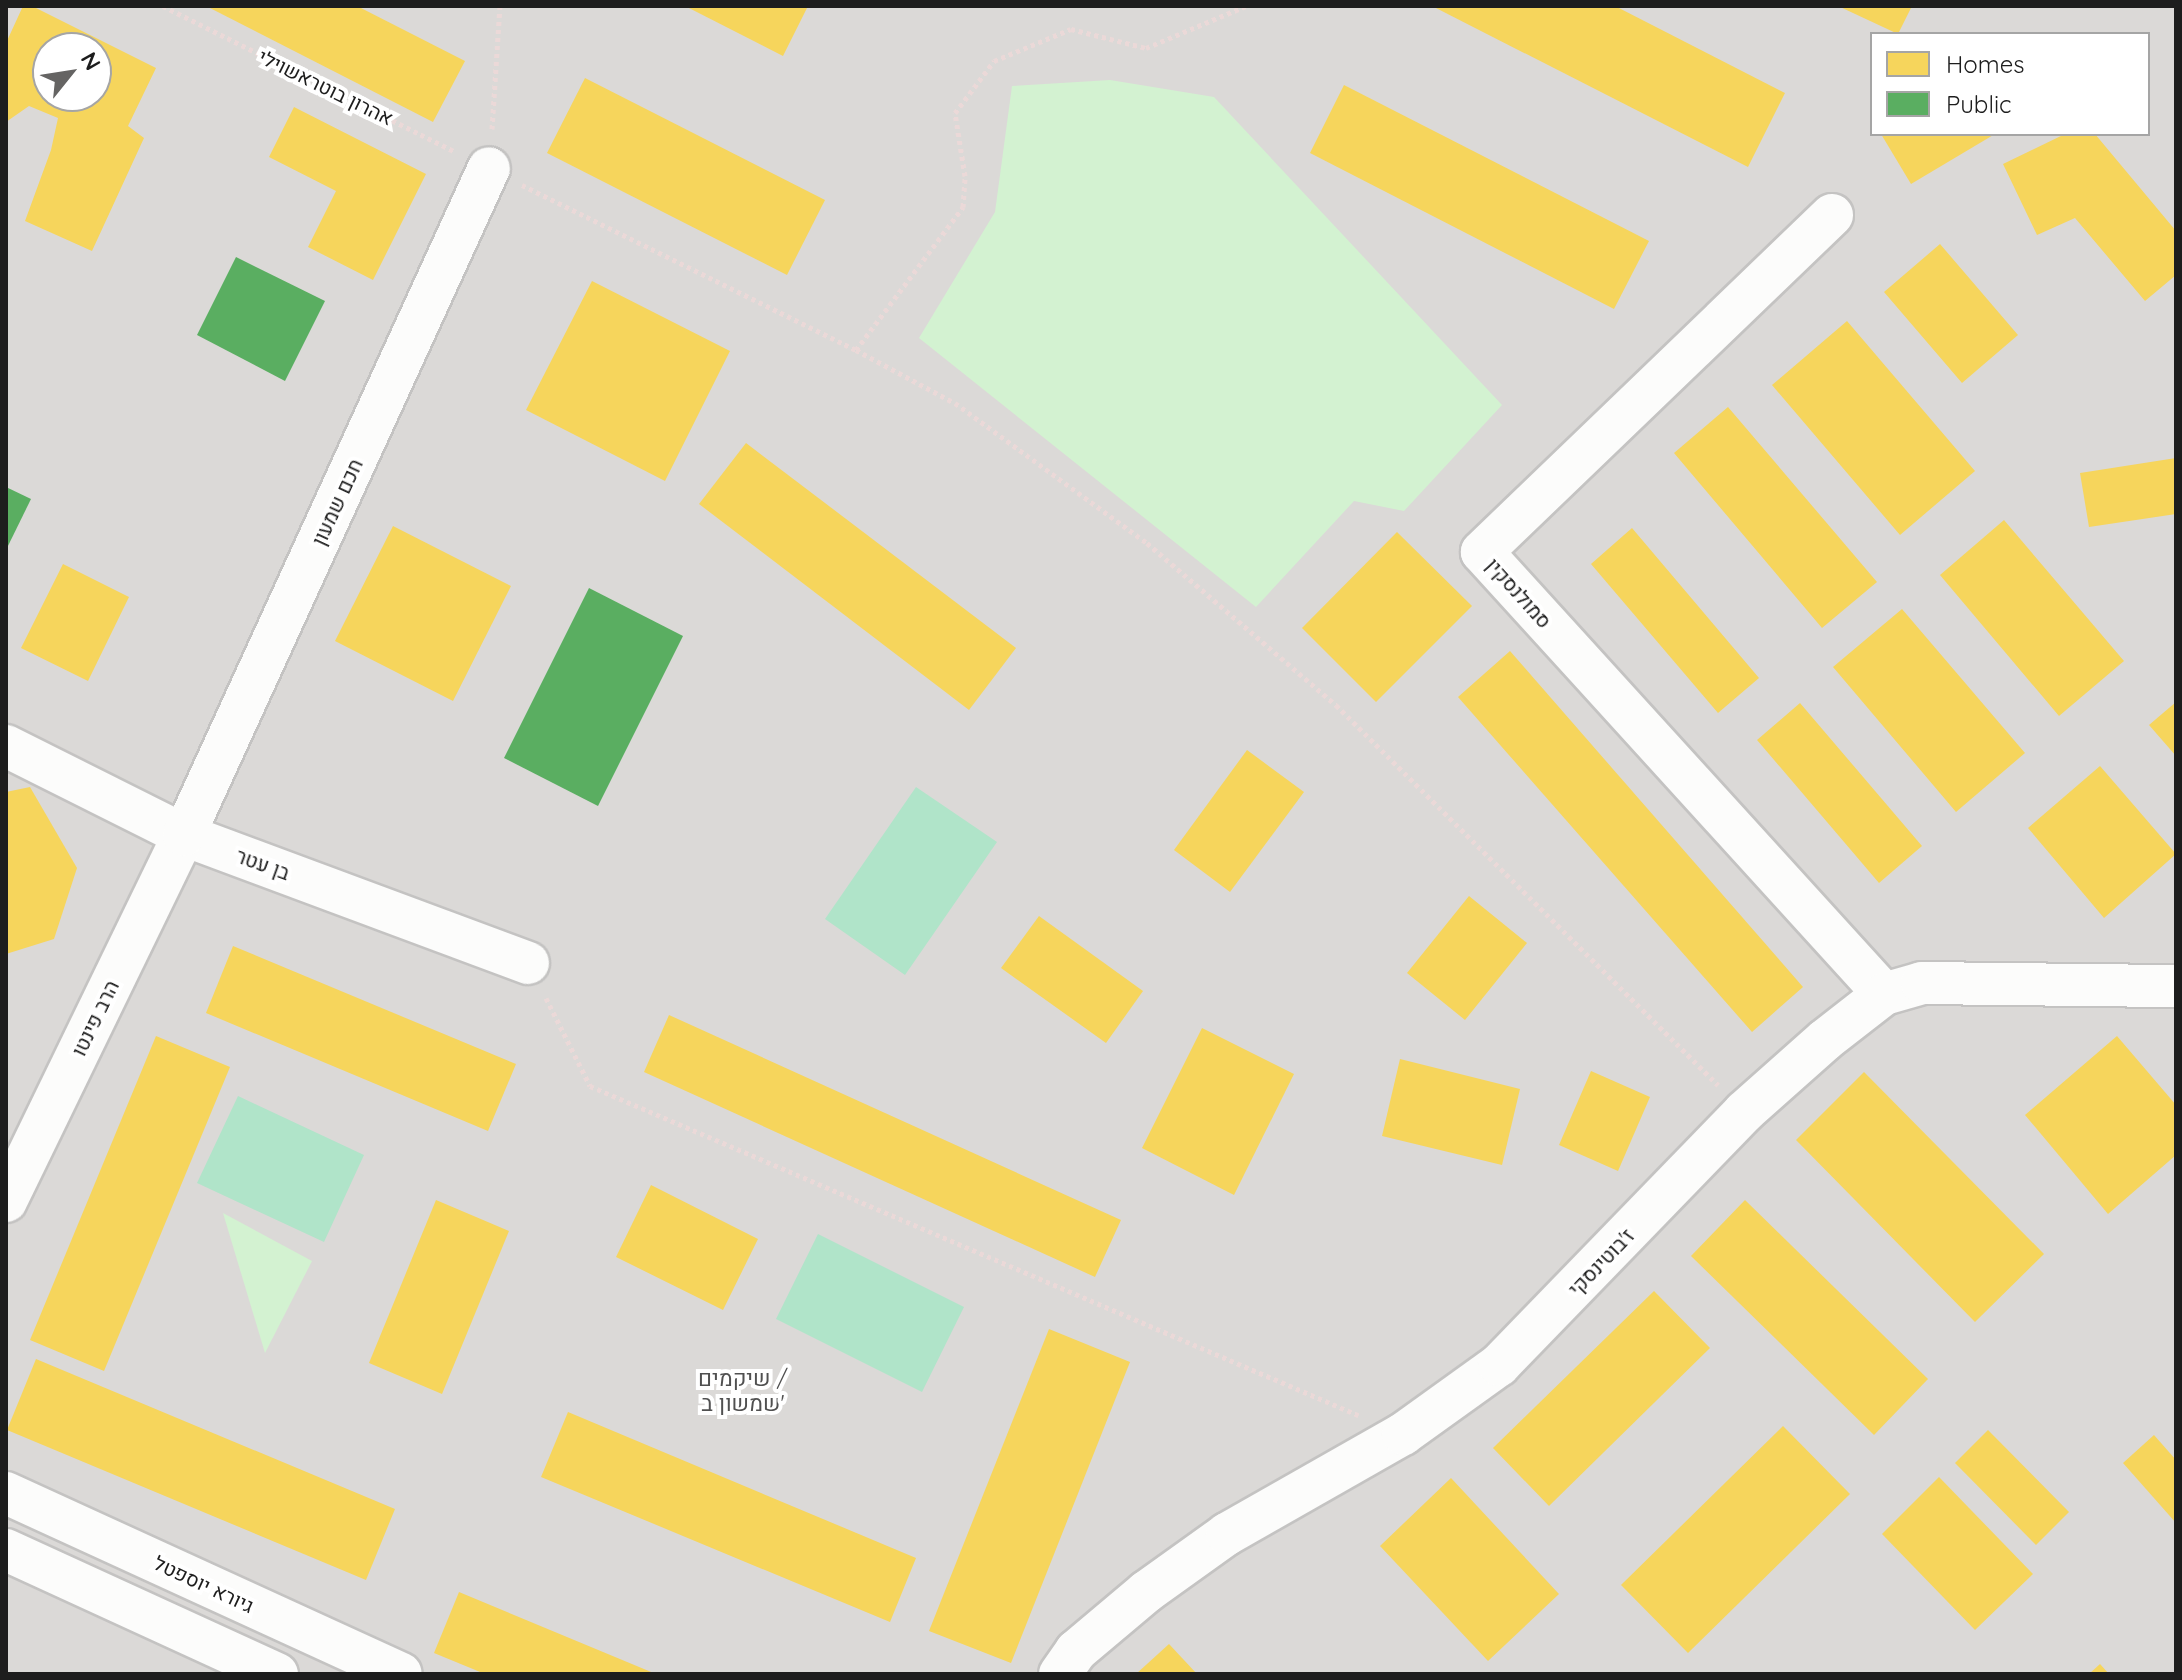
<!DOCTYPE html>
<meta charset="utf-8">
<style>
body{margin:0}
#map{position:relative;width:2182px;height:1680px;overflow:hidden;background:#ece9e6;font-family:Quicksand,Heebo,sans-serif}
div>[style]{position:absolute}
.residential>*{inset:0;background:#dbd9d7}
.park>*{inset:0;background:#d3f2d1}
.pitch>*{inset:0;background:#b0e4c9}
.homes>*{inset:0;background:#f6d55c}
.public>*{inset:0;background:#5aae61}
.path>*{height:5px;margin-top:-2.5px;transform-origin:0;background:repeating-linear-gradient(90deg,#ebd9d8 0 4px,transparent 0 8px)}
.roads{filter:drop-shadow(2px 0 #c4c3c2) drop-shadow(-2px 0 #c4c3c2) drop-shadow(0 2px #c4c3c2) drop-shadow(0 -2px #c4c3c2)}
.minor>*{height:42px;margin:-21px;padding:0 21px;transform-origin:21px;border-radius:21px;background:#fcfcfb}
span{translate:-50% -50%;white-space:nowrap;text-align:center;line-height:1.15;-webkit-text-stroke:8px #fff;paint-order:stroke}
.street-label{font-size:20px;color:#1d1d1d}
.neighbourhood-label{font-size:22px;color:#505050}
.frame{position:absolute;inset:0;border:8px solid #1d1d1d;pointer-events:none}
.legend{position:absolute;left:1870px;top:32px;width:280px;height:104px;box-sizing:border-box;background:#fff;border:2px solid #a5a5a5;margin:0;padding:10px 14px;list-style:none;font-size:24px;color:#1d1d1d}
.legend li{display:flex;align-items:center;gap:16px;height:40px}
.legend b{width:40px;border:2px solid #a5a5a5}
.north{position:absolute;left:32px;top:32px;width:80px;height:80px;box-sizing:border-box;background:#fff;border:2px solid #a5a5a5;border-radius:50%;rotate:60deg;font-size:22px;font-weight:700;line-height:32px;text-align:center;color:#1d1d1d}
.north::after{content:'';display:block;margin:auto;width:28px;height:36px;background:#656463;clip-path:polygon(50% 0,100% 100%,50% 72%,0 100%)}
</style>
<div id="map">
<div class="residential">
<div style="clip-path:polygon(evenodd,6px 6px,2176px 6px,2176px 1674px,6px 1674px,6px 6px,1872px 34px,2148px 34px,2148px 134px,1872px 134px,1872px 34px,6px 6px,48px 48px,96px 48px,96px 96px,48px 96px,48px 48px)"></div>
</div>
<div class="park">
<div style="clip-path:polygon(1110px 80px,1214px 97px,1502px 405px,1404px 511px,1354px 501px,1256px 607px,919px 338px,995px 212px,1012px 86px)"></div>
<div style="clip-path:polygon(223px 1213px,312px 1261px,265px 1353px)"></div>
</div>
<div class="pitch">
<div style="clip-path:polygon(916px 787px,997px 842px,905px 975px,825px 919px)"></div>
<div style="clip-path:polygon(238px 1096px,364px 1155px,324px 1242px,197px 1183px)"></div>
<div style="clip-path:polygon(818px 1234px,964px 1307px,922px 1392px,776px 1319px)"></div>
</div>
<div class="homes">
<div style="clip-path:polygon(evenodd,23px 6px,32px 6px,156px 68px,128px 126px,144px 138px,92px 251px,25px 221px,51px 150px,58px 118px,29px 106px,6px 122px,6px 43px,23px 6px,48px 48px,96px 48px,96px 96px,48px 96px,48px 48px)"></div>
<div style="clip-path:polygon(206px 6px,357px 6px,465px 61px,433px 122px)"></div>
<div style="clip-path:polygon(685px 6px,808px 6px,783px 56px)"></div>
<div style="clip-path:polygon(1432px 6px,1615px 6px,1785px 93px,1748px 167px)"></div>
<div style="clip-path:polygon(1838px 6px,1912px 6px,1898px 34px)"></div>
<div style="clip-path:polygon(585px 78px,825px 200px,787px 275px,547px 153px)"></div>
<div style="clip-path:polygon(1344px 85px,1649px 241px,1614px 309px,1310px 153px)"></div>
<div style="clip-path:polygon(294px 107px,426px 174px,373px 280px,308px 247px,336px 191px,269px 157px)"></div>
<div style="clip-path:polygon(1881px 134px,1995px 134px,1911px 184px)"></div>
<div style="clip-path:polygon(2065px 134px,2095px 134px,2176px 231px,2176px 275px,2145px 301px,2075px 218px,2037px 235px,2003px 164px)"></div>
<div style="clip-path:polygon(1940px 244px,2018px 335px,1962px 383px,1884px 292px)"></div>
<div style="clip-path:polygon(592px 281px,730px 351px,665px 481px,526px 410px)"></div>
<div style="clip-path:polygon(1847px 321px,1975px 471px,1900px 535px,1772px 385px)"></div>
<div style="clip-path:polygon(1728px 407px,1877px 582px,1822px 628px,1674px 453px)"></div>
<div style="clip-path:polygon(746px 443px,1016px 648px,969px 710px,699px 504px)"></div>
<div style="clip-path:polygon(2176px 458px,2176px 514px,2089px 527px,2080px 473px)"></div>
<div style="clip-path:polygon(2004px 520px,2124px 661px,2059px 716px,1940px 575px)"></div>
<div style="clip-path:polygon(393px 526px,511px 586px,453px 701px,335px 641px)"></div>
<div style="clip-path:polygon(1632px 528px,1759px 678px,1718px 713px,1591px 564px)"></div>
<div style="clip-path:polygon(1397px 532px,1472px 606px,1376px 702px,1302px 628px)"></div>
<div style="clip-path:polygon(63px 564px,129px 597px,88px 681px,21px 648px)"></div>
<div style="clip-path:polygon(1902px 609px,2025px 753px,1956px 812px,1833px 667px)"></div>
<div style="clip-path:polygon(1510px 651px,1803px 987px,1752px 1032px,1458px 697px)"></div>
<div style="clip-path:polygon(2176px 702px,2176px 756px,2149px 725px)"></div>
<div style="clip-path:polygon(1800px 703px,1922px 846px,1879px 883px,1757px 740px)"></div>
<div style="clip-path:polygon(1247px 750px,1304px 792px,1230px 892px,1174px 850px)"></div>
<div style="clip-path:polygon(2100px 766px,2176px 854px,2104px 918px,2028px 828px)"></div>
<div style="clip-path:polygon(30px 787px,77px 868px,54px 939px,6px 954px,6px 792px)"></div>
<div style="clip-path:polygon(1469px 896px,1527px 943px,1465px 1020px,1407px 973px)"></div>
<div style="clip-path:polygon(1039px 916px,1143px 991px,1106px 1043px,1001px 968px)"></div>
<div style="clip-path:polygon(233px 946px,516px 1064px,488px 1131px,206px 1013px)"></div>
<div style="clip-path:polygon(669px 1015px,1121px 1220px,1095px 1277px,644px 1072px)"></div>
<div style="clip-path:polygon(1202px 1028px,1294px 1074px,1234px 1195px,1142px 1148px)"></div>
<div style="clip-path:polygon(156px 1036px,230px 1067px,104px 1371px,30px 1340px)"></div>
<div style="clip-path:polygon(2117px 1036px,2176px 1105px,2176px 1155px,2108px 1214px,2025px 1115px)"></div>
<div style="clip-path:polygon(1400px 1059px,1520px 1089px,1502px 1165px,1382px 1136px)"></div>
<div style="clip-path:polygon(1591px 1071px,1650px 1097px,1618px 1171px,1559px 1145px)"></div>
<div style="clip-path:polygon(1864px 1072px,2044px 1254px,1975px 1322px,1796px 1140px)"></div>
<div style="clip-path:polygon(651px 1185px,758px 1239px,723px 1310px,616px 1257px)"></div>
<div style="clip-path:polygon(436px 1200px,509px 1231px,442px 1394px,369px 1363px)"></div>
<div style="clip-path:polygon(1745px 1200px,1928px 1379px,1874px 1435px,1691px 1256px)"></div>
<div style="clip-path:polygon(1654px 1291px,1710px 1348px,1549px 1506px,1493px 1448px)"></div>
<div style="clip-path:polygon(1049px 1329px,1130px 1362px,1011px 1663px,929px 1631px)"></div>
<div style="clip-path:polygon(36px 1359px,395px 1509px,366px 1580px,7px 1430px)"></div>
<div style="clip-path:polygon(568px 1412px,916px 1558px,890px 1622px,541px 1477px)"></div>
<div style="clip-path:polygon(1783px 1426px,1850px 1494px,1688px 1653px,1621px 1585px)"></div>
<div style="clip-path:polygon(1988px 1430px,2069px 1512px,2036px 1545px,1955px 1463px)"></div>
<div style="clip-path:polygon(2154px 1435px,2176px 1460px,2176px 1523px,2123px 1463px)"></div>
<div style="clip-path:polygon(1939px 1477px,2033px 1574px,1975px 1630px,1882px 1534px)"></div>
<div style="clip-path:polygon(1451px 1478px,1559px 1594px,1488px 1661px,1380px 1546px)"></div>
<div style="clip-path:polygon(459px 1592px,656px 1674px,485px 1674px,434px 1653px)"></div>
<div style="clip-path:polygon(1169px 1644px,1197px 1674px,1136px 1674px)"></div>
<div style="clip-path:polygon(2100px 1664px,2109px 1674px,2089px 1674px)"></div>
</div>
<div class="public">
<div style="clip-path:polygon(236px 257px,325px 301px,285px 381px,197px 335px)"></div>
<div style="clip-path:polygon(6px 487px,31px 499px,6px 550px)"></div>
<div style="clip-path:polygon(589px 588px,683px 636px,598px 806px,504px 758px)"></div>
</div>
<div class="path">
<div style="left:163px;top:6px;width:327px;rotate:26.5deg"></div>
<div style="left:492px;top:129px;width:123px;rotate:-86.3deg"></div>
<div style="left:522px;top:185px;width:373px;rotate:26.3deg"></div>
<div style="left:856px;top:350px;width:112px;rotate:28.2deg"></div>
<div style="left:955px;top:403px;width:238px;rotate:36.1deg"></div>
<div style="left:1147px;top:543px;width:249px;rotate:40.6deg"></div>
<div style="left:1336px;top:705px;width:539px;rotate:44.85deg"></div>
<div style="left:856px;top:350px;width:179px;rotate:-53.2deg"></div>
<div style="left:963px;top:207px;width:31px;rotate:-86deg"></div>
<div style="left:965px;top:176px;width:64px;rotate:-99deg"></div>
<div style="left:955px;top:113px;width:65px;rotate:-53.1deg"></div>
<div style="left:994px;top:61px;width:83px;rotate:-22.6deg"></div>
<div style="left:1071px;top:29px;width:77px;rotate:14.2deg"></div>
<div style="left:1146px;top:48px;width:108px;rotate:-22.8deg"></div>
<div style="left:546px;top:998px;width:98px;rotate:63.4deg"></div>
<div style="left:590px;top:1086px;width:836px;rotate:23.19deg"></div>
</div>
<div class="roads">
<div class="minor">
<div style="left:1832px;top:215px;width:486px;rotate:136.1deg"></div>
<div style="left:1482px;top:552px;width:597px;rotate:47.71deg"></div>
<div style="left:6px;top:746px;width:199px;rotate:26.6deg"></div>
<div style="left:184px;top:835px;width:367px;rotate:20.4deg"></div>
<div style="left:6px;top:1201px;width:407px;rotate:-64.1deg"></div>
<div style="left:184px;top:835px;width:733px;rotate:-65.43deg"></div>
<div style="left:6px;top:1493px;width:434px;rotate:24.6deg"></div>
<div style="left:6px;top:1550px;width:298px;rotate:24.6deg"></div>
<div style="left:1060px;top:1674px;width:28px;rotate:-55deg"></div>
<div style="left:1076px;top:1651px;width:92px;rotate:-40.1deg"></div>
<div style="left:1146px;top:1592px;width:100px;rotate:-35.6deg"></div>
<div style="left:1227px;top:1534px;width:202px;rotate:-29.6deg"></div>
<div style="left:1403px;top:1434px;width:118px;rotate:-35.7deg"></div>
<div style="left:1499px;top:1365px;width:352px;rotate:-45.9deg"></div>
<div style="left:1744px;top:1112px;width:108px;rotate:-41.6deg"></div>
<div style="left:1825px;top:1040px;width:75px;rotate:-37.9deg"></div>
<div style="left:1884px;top:994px;width:40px;rotate:-16deg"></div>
<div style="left:1922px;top:983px;width:254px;rotate:0.7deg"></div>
</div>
</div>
<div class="street-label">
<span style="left:326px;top:87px;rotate:26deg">אהרון בוטראשוילי</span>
<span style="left:337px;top:502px;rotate:-65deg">חכם שמעון</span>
<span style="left:1519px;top:593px;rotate:48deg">סמולנסקין</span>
<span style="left:263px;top:864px;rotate:20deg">בן עטר</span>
<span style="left:95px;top:1018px;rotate:-64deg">הרב פינטו</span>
<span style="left:1601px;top:1262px;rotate:-46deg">ז'בוטינסקי</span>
<span style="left:204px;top:1584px;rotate:25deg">גיורא יוספטל</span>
</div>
<div class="neighbourhood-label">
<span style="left:743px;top:1391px">שיקמים /<br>שמשון ב'</span>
</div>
<div class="frame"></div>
<ul class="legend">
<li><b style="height:22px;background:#f6d55c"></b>Homes</li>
<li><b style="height:22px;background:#5aae61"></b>Public</li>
</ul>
<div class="north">N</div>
</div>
